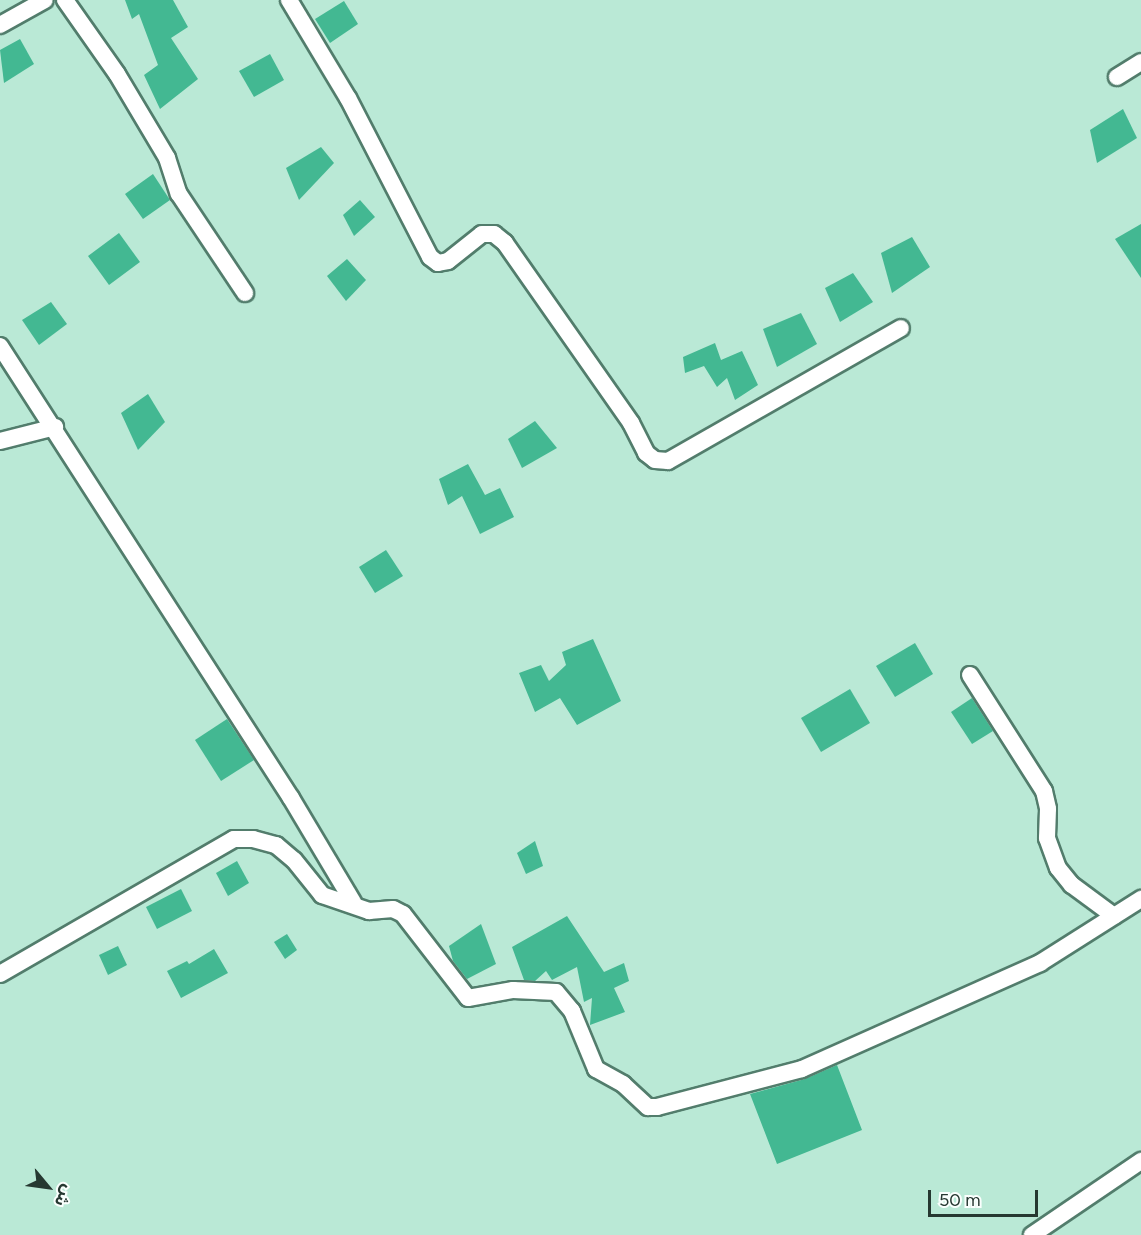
<!DOCTYPE html>
<meta charset="utf-8">
<style>
body{margin:0}
#map{position:relative;width:1141px;height:1235px;overflow:hidden;background:#bae9d6;font-family:Figtree,"Noto Sans Arabic",sans-serif}
div>[style]{position:absolute}
.building>*{inset:0;background:#43b892}
.roads{filter:drop-shadow(2px 0 #527d6c) drop-shadow(-2px 0 #527d6c) drop-shadow(0 2px #527d6c) drop-shadow(0 -2px #527d6c)}
.street>*{height:16px;margin:-8px;padding:0 8px;transform-origin:8px;border-radius:8px;background:#fff}
span{translate:-50% -50%;white-space:nowrap;text-align:center;line-height:1.15;-webkit-text-stroke:5px #fafffd;paint-order:stroke}
.north{position:absolute;left:18px;top:1157px;width:60px;height:60px;-webkit-text-stroke:4px #fafffd;paint-order:stroke;rotate:119deg;font-size:16px;font-weight:700;line-height:24px;text-align:center;color:#263831}
.north::after{content:'';display:block;margin:auto;width:21px;height:27px;background:#263831;clip-path:polygon(50% 0,100% 100%,50% 72%,0 100%)}
.scale{position:absolute;left:928px;top:1190px;width:110px;height:27px;box-sizing:border-box;border:3px solid #263831;border-top:0;padding-left:8px;font-size:18px;line-height:21px;white-space:nowrap;color:#263831;-webkit-text-stroke:4px #fafffd;paint-order:stroke}
</style>
<div id="map">
<div class="building">
<div style="clip-path:polygon(125px 0,173px 0,188px 27px,171px 38px,198px 79px,160px 109px,144px 75px,158px 65px,139px 14px,132px 19px)"></div>
<div style="clip-path:polygon(344px 1px,358px 24px,330px 43px,315px 19px)"></div>
<div style="clip-path:polygon(20px 39px,34px 64px,4px 83px,0 50px)"></div>
<div style="clip-path:polygon(270px 54px,284px 80px,254px 97px,239px 71px)"></div>
<div style="clip-path:polygon(1123px 109px,1137px 138px,1097px 163px,1090px 130px)"></div>
<div style="clip-path:polygon(321px 147px,334px 163px,299px 200px,286px 168px)"></div>
<div style="clip-path:polygon(153px 174px,170px 200px,143px 219px,125px 194px)"></div>
<div style="clip-path:polygon(360px 200px,375px 217px,354px 236px,343px 215px)"></div>
<div style="clip-path:polygon(1141px 224px,1141px 278px,1115px 239px)"></div>
<div style="clip-path:polygon(119px 233px,140px 262px,109px 285px,88px 256px)"></div>
<div style="clip-path:polygon(912px 237px,930px 267px,892px 293px,881px 253px)"></div>
<div style="clip-path:polygon(347px 259px,366px 280px,346px 301px,327px 276px)"></div>
<div style="clip-path:polygon(853px 273px,873px 302px,840px 322px,825px 288px)"></div>
<div style="clip-path:polygon(51px 302px,67px 324px,39px 345px,22px 320px)"></div>
<div style="clip-path:polygon(801px 313px,817px 344px,777px 367px,763px 329px)"></div>
<div style="clip-path:polygon(715px 343px,721px 360px,742px 351px,758px 385px,735px 400px,727px 378px,717px 387px,704px 366px,685px 373px,683px 357px)"></div>
<div style="clip-path:polygon(148px 394px,165px 422px,138px 450px,121px 413px)"></div>
<div style="clip-path:polygon(535px 421px,557px 448px,522px 468px,508px 439px)"></div>
<div style="clip-path:polygon(468px 464px,485px 495px,500px 488px,514px 517px,480px 534px,462px 496px,448px 505px,439px 479px)"></div>
<div style="clip-path:polygon(386px 550px,403px 576px,375px 593px,359px 567px)"></div>
<div style="clip-path:polygon(593px 639px,621px 701px,577px 725px,560px 698px,535px 712px,519px 673px,541px 665px,549px 681px,566px 665px,562px 652px)"></div>
<div style="clip-path:polygon(915px 643px,933px 674px,895px 697px,876px 666px)"></div>
<div style="clip-path:polygon(850px 689px,870px 723px,821px 752px,801px 718px)"></div>
<div style="clip-path:polygon(972px 698px,993px 731px,972px 744px,951px 712px)"></div>
<div style="clip-path:polygon(227px 719px,254px 760px,221px 781px,195px 740px)"></div>
<div style="clip-path:polygon(535px 841px,543px 866px,526px 874px,517px 853px)"></div>
<div style="clip-path:polygon(237px 861px,249px 883px,228px 896px,216px 873px)"></div>
<div style="clip-path:polygon(181px 889px,192px 911px,157px 929px,146px 907px)"></div>
<div style="clip-path:polygon(567px 916px,604px 972px,624px 963px,629px 981px,614px 988px,625px 1012px,590px 1025px,592px 998px,584px 1002px,577px 967px,552px 980px,546px 971px,535px 981px,524px 980px,512px 947px)"></div>
<div style="clip-path:polygon(481px 924px,496px 964px,467px 979px,453px 961px,449px 946px)"></div>
<div style="clip-path:polygon(287px 934px,297px 950px,285px 959px,274px 942px)"></div>
<div style="clip-path:polygon(118px 946px,127px 965px,108px 975px,99px 955px)"></div>
<div style="clip-path:polygon(214px 949px,228px 973px,181px 998px,167px 971px,187px 961px,189px 964px)"></div>
<div style="clip-path:polygon(837px 1065px,862px 1130px,777px 1164px,750px 1094px,805px 1079px)"></div>
</div>
<div class="roads">
<div class="street">
<div style="left:65px;top:0;width:90px;rotate:54.9deg"></div>
<div style="left:117px;top:74px;width:98px;rotate:59.2deg"></div>
<div style="left:167px;top:158px;width:38px;rotate:72deg"></div>
<div style="left:179px;top:194px;width:119px;rotate:56.3deg"></div>
<div style="left:289px;top:0;width:114px;rotate:59deg"></div>
<div style="left:348px;top:98px;width:179px;rotate:62.7deg"></div>
<div style="left:430px;top:257px;width:10px;rotate:37deg"></div>
<div style="left:438px;top:263px;width:10px;rotate:-11deg"></div>
<div style="left:448px;top:261px;width:43px;rotate:-38.5deg"></div>
<div style="left:482px;top:234px;width:12px"></div>
<div style="left:494px;top:234px;width:14px;rotate:39deg"></div>
<div style="left:505px;top:243px;width:220px;rotate:55deg"></div>
<div style="left:631px;top:423px;width:34px;rotate:63deg"></div>
<div style="left:646px;top:453px;width:11px;rotate:38deg"></div>
<div style="left:655px;top:460px;width:13px;rotate:4deg"></div>
<div style="left:668px;top:461px;width:268px;rotate:-29.7deg"></div>
<div style="left:0;top:25px;width:51px;rotate:-29.1deg"></div>
<div style="left:1117px;top:77px;width:28px;rotate:-32deg"></div>
<div style="left:0;top:346px;width:538px;rotate:57.23deg"></div>
<div style="left:291px;top:798px;width:121px;rotate:59.2deg"></div>
<div style="left:0;top:441px;width:57px;rotate:-14.3deg"></div>
<div style="left:970px;top:675px;width:138px;rotate:57.5deg"></div>
<div style="left:1044px;top:791px;width:18px;rotate:77deg"></div>
<div style="left:1048px;top:809px;width:29px;rotate:92deg"></div>
<div style="left:1047px;top:838px;width:32px;rotate:70deg"></div>
<div style="left:1058px;top:868px;width:22px;rotate:51deg"></div>
<div style="left:1072px;top:885px;width:52px;rotate:36.4deg"></div>
<div style="left:0;top:974px;width:270px;rotate:-30deg"></div>
<div style="left:234px;top:839px;width:19px"></div>
<div style="left:253px;top:839px;width:24px;rotate:15deg"></div>
<div style="left:276px;top:845px;width:23px;rotate:40deg"></div>
<div style="left:294px;top:860px;width:45px;rotate:51.3deg"></div>
<div style="left:322px;top:895px;width:50px;rotate:18.8deg"></div>
<div style="left:369px;top:911px;width:24px;rotate:-5deg"></div>
<div style="left:393px;top:909px;width:11px;rotate:27deg"></div>
<div style="left:403px;top:914px;width:106px;rotate:52.3deg"></div>
<div style="left:468px;top:998px;width:46px;rotate:-10.1deg"></div>
<div style="left:513px;top:990px;width:43px;rotate:2.7deg"></div>
<div style="left:556px;top:992px;width:25px;rotate:50deg"></div>
<div style="left:572px;top:1011px;width:63px;rotate:67.5deg"></div>
<div style="left:596px;top:1069px;width:31px;rotate:29deg"></div>
<div style="left:623px;top:1084px;width:34px;rotate:43deg"></div>
<div style="left:648px;top:1107px;width:9px"></div>
<div style="left:657px;top:1107px;width:150px;rotate:-14.7deg"></div>
<div style="left:802px;top:1069px;width:261px;rotate:-24deg"></div>
<div style="left:1040px;top:963px;width:120px;rotate:-32.4deg"></div>
<div style="left:1032px;top:1235px;width:132px;rotate:-34.2deg"></div>
</div>
</div>
<div class="north">ش</div>
<div class="scale">50 m</div>
</div>
